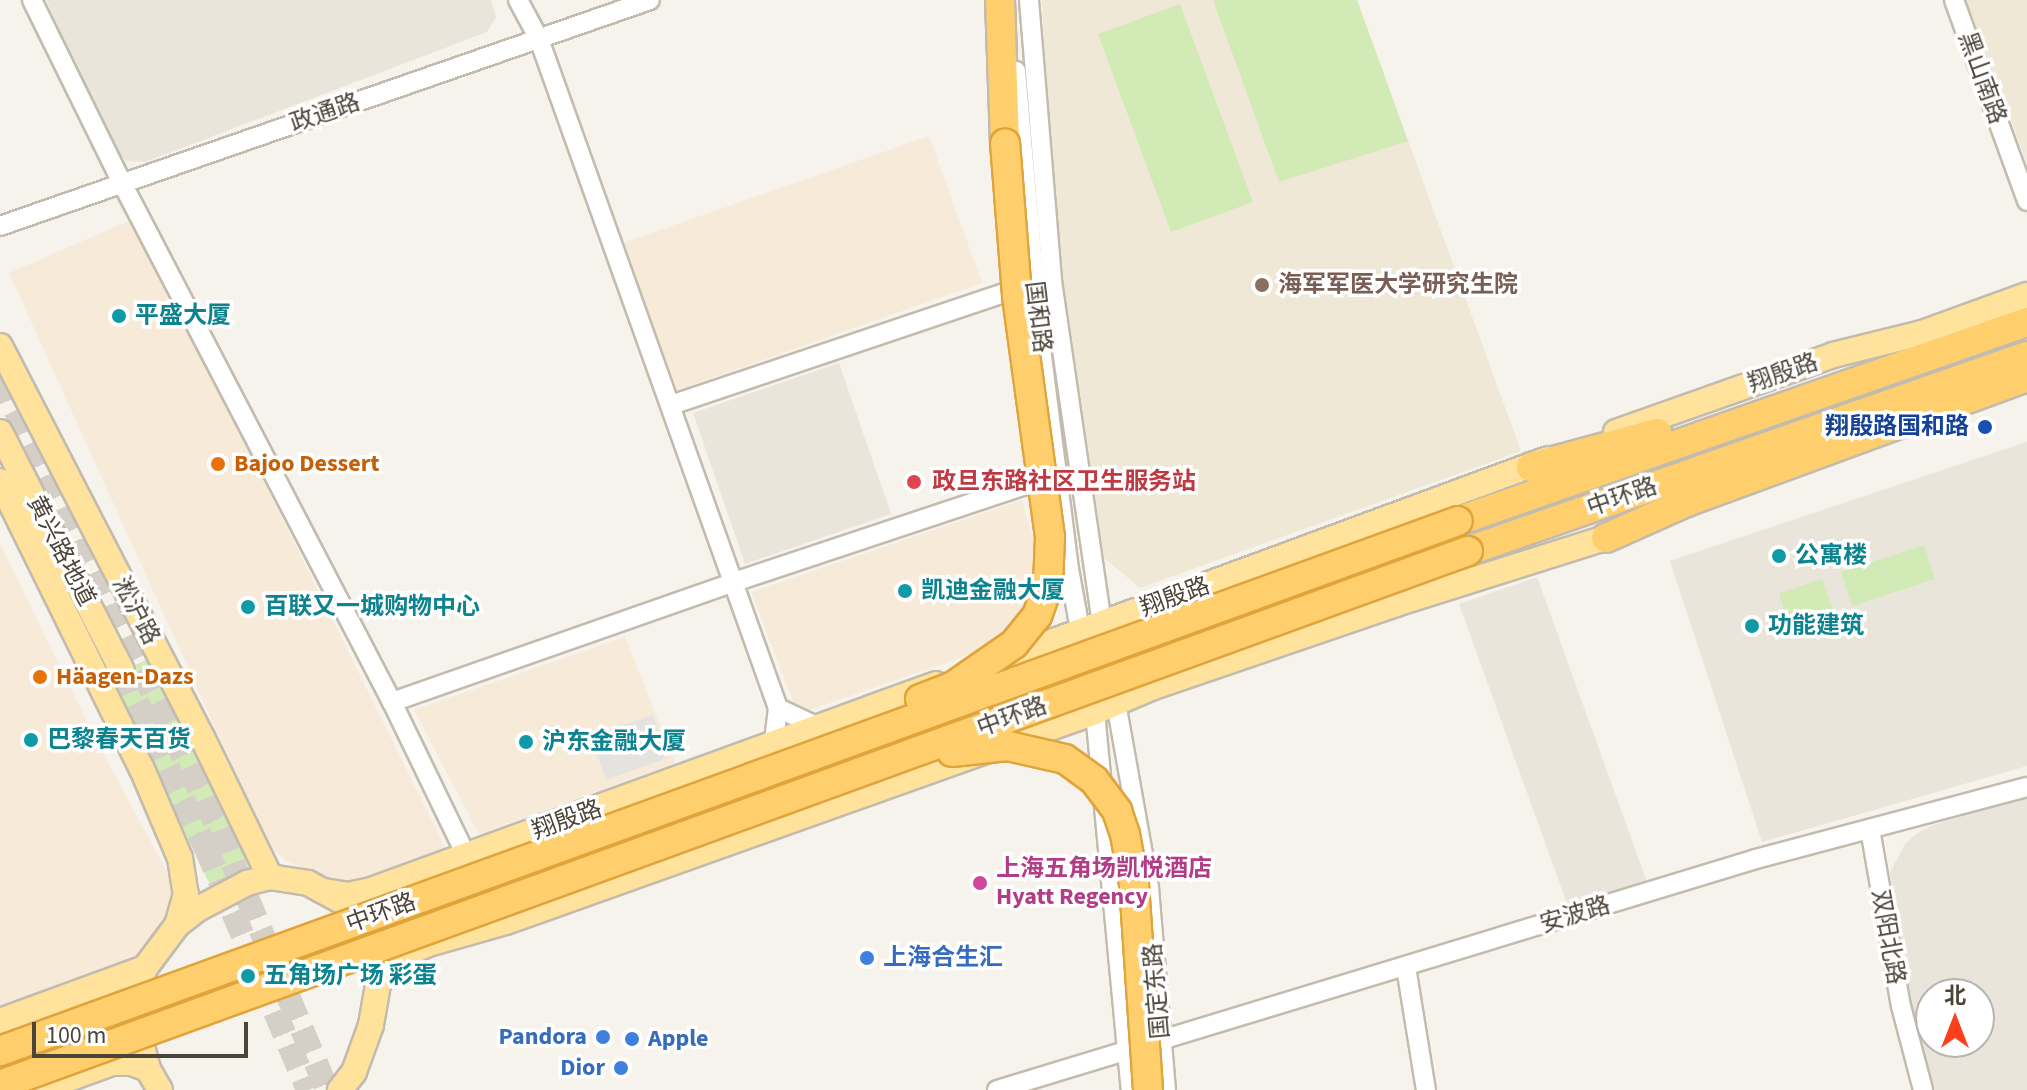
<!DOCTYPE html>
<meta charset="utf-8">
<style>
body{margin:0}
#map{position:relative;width:2027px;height:1090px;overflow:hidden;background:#f6f3ec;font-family:"Source Sans 3","Noto Sans SC",sans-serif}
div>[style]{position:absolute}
.residential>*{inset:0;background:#eae5da}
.commercial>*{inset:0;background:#f7ead8}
.education>*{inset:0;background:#efe8d6}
.green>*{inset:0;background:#d2eab5}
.parking>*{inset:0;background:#e5e3e0}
.major-tunnel>*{height:24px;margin-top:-12px;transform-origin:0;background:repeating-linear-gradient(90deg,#d4d0c8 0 24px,transparent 0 36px)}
.roads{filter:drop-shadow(2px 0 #c2bbae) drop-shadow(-2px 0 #c2bbae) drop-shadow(0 2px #c2bbae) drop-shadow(0 -2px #c2bbae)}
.minor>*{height:18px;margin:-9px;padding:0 9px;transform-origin:9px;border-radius:9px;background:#fff}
.major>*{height:24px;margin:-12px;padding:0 12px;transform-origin:12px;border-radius:12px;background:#ffe39c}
.highway>*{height:28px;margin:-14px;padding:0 14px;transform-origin:14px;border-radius:14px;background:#ffcf6e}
.bridges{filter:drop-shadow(2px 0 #e0a43c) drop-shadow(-2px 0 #e0a43c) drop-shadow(0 2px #e0a43c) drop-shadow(0 -2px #e0a43c)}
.highway-bridge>*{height:28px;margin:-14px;padding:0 14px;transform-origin:14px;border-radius:14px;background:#ffcf6e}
.dots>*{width:22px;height:22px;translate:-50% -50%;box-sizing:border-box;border:4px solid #fff;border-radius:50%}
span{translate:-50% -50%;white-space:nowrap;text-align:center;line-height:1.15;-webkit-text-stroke:7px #fff;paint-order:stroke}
.street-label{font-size:24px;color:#4b4439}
.education-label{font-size:24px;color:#785e54;font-weight:700}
.left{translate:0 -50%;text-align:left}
.culture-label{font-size:24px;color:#0d838f;font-weight:700}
.transit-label{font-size:24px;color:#164399;font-weight:700}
.right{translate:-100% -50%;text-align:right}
.food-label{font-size:24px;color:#c56008;font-weight:700}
.health-label{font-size:24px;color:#be3a42;font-weight:700}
.hotel-label{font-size:24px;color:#b23c85;font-weight:700}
.shop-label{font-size:24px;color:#366cbe;font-weight:700}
.north{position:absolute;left:1915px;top:978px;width:80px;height:80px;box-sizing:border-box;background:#fff;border:2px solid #b7b4b0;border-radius:50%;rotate:0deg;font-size:22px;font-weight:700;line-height:32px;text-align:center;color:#4b4439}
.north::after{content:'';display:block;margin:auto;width:28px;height:36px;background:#fc3f1d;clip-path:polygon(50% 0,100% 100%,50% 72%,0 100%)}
.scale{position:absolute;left:32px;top:1022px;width:216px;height:36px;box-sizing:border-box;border:4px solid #4b4439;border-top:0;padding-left:10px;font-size:24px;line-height:28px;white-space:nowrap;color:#4b4439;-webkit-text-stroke:6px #fff;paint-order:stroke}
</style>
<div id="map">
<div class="residential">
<div style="clip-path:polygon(46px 0,491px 0,496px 17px,487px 32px,145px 162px,127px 161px,117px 155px)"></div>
<div style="clip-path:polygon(839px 363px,891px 514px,745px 564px,693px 413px)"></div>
<div style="clip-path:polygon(2027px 442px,2027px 766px,1762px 842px,1670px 561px)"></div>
<div style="clip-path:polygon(1537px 577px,1647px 882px,1569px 909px,1459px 604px)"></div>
<div style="clip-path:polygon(evenodd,2027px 797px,2027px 1090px,1929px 1090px,1910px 1020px,1890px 872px,1905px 844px,1916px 834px,1933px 825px,2027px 797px,1931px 994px,1979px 994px,1979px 1042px,1931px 1042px,1931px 994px)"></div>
</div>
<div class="commercial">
<div style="clip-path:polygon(929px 136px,982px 283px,677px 390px,623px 243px)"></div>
<div style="clip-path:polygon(129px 221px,251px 456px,447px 851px,369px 882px,336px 880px,286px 861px,267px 842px,9px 273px)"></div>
<div style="clip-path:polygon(1022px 500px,1036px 551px,1031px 609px,1005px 642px,798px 714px,751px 592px)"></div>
<div style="clip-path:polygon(0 544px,98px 744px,165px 868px,175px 892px,175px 905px,138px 965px,0 1013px)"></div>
<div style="clip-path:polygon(625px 637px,675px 763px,479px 834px,414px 710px)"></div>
</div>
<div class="education">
<div style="clip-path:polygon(1042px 0,1357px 0,1521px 451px,1140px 588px,1104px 558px,1081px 419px,1051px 194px)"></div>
<div style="clip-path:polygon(1966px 0,2027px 0,2027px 163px)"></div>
</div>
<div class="green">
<div style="clip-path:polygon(1213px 0,1357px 0,1408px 141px,1279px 182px)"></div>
<div style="clip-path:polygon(1180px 4px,1253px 202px,1171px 232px,1098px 34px)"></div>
<div style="clip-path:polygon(1924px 545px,1935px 579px,1852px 606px,1841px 572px)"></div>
<div style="clip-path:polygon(1822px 579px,1834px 613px,1790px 628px,1779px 593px)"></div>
<div style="clip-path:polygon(150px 658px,251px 867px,209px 883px,111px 677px)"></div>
</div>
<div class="parking">
<div style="clip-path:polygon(653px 715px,667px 758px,606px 780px,593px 742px,600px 733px)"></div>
</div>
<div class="major-tunnel">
<div style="left:0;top:378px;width:502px;rotate:64.15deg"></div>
<div style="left:219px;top:830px;width:282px;rotate:67.4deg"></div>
<div style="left:122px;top:670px;width:195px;rotate:64.8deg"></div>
<div style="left:205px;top:846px;width:265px;rotate:67.1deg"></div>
</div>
<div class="roads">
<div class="minor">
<div style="left:32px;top:0;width:204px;rotate:63.8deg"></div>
<div style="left:122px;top:183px;width:585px;rotate:62.52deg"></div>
<div style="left:392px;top:702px;width:172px;rotate:64.2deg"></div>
<div style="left:518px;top:0;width:44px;rotate:61.7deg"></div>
<div style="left:539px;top:39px;width:710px;rotate:70.34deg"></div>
<div style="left:778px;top:708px;width:35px;rotate:97deg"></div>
<div style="left:1029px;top:0;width:282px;rotate:85.3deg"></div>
<div style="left:1052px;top:281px;width:347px;rotate:81.7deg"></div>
<div style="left:1102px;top:624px;width:268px;rotate:79.9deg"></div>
<div style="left:1149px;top:888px;width:203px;rotate:85.2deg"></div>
<div style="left:1954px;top:0;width:214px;rotate:70deg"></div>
<div style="left:1016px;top:71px;width:262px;rotate:85deg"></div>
<div style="left:1039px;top:332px;width:239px;rotate:82.8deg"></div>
<div style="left:1069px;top:569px;width:145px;rotate:79.7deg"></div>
<div style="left:1095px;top:712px;width:380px;rotate:84.6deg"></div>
<div style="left:0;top:226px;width:688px;rotate:-19.17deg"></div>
<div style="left:671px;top:405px;width:373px;rotate:-18.6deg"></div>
<div style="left:392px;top:702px;width:359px;rotate:-19.3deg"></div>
<div style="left:731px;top:583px;width:338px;rotate:-18.4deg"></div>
<div style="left:778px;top:708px;width:44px;rotate:25.4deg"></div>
<div style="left:1870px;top:829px;width:180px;rotate:80.1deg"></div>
<div style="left:1901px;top:1006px;width:87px;rotate:75.3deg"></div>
<div style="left:1406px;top:967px;width:125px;rotate:80.8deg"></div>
<div style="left:997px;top:1090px;width:793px;rotate:-16.93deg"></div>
<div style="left:1756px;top:859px;width:280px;rotate:-14.9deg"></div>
</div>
<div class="major">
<div style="left:0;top:346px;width:440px;rotate:62.7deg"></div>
<div style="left:202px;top:737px;width:156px;rotate:64.1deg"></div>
<div style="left:0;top:432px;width:267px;rotate:62.9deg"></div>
<div style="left:1616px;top:432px;width:230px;rotate:-19.5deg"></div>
<div style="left:1833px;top:355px;width:92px;rotate:-13.9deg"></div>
<div style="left:1922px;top:333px;width:112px;rotate:-19.9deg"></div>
<div style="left:0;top:481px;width:321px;rotate:63.8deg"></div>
<div style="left:142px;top:769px;width:97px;rotate:66.9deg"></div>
<div style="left:180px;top:858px;width:36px;rotate:81deg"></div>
<div style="left:186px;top:894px;width:32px;rotate:106deg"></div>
<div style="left:997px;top:662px;width:587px;rotate:-20.22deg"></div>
<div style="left:324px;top:891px;width:24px;rotate:9deg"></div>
<div style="left:348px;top:895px;width:24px;rotate:-12deg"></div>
<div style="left:371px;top:890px;width:601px;rotate:-20.03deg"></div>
<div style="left:425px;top:945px;width:84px;rotate:-15.9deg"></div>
<div style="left:506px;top:922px;width:625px;rotate:-19.62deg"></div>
<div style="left:1095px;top:712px;width:61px;rotate:-23.2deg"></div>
<div style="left:1151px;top:688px;width:259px;rotate:-18.9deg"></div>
<div style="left:1396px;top:604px;width:236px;rotate:-17.5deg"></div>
<div style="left:379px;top:979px;width:30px;rotate:-46deg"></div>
<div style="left:400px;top:957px;width:43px;rotate:-24.8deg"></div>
<div style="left:0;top:1021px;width:154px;rotate:-20.1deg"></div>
<div style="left:38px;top:1090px;width:79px;rotate:-20deg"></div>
<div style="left:112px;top:1063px;width:19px"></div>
<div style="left:131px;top:1063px;width:18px;rotate:19deg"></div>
<div style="left:160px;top:1090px;width:24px;rotate:-120deg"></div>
<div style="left:148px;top:1069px;width:56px;rotate:-104.5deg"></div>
<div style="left:134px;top:1015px;width:21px;rotate:-87deg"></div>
<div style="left:135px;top:994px;width:28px;rotate:-69deg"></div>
<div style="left:145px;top:968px;width:54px;rotate:-53.3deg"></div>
<div style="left:177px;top:925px;width:24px;rotate:-38deg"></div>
<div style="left:196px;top:910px;width:58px;rotate:-27.9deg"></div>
<div style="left:247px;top:883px;width:24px;rotate:-15deg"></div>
<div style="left:270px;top:877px;width:38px;rotate:9deg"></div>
<div style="left:308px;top:883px;width:44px;rotate:28.3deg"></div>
<div style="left:347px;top:904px;width:15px;rotate:42deg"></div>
<div style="left:358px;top:914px;width:40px;rotate:65deg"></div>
<div style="left:375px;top:950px;width:29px;rotate:82deg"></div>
<div style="left:379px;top:979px;width:47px;rotate:99.9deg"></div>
<div style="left:371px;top:1025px;width:50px;rotate:109.9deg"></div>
<div style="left:354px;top:1072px;width:23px;rotate:128deg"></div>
</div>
<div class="highway">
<div style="left:1000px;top:0;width:143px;rotate:88deg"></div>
<div style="left:1531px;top:467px;width:131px;rotate:-15.1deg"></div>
<div style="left:1458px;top:521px;width:603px;rotate:-19.28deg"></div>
<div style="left:1606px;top:538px;width:89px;rotate:-24deg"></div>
<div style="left:1687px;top:502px;width:362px;rotate:-20.2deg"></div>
<div style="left:1468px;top:551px;width:592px;rotate:-19.23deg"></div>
</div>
</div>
<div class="bridges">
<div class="highway-bridge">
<div style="left:920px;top:699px;width:34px;rotate:-21deg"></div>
<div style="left:952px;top:687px;width:75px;rotate:-34.7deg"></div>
<div style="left:1014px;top:644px;width:36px;rotate:-51deg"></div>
<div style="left:1037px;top:616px;width:33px;rotate:-70deg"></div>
<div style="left:1048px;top:585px;width:48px;rotate:-87.6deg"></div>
<div style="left:1050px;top:537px;width:244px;rotate:-97.8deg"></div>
<div style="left:1017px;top:295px;width:152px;rotate:-94.5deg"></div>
<div style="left:952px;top:752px;width:56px;rotate:-6.1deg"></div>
<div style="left:1008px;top:746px;width:58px;rotate:12.8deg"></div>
<div style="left:1065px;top:759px;width:36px;rotate:36deg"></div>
<div style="left:1094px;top:780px;width:39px;rotate:53deg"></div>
<div style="left:1117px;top:811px;width:24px;rotate:71deg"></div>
<div style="left:1125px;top:834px;width:51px;rotate:79.8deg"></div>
<div style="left:1134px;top:884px;width:206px;rotate:86.1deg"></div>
<div style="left:0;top:1051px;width:1551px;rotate:-19.98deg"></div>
<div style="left:0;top:1085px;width:1562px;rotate:-19.99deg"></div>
</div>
</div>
<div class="dots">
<div style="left:1262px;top:285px;background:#8d6e63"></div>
<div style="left:119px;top:316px;background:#0f9aa8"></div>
<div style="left:1985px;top:427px;background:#1a4fb4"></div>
<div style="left:218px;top:464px;background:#e8710a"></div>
<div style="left:914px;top:482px;background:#e0444e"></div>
<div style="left:1779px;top:556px;background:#0f9aa8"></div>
<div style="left:905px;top:591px;background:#0f9aa8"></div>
<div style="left:248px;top:607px;background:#0f9aa8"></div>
<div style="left:1752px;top:626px;background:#0f9aa8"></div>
<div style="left:40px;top:677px;background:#e8710a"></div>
<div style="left:31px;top:740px;background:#0f9aa8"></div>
<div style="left:526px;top:742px;background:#0f9aa8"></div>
<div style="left:980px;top:883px;background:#d1479c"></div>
<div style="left:867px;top:958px;background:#3f7fe0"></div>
<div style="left:248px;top:976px;background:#0f9aa8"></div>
<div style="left:603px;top:1037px;background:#3f7fe0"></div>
<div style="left:632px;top:1039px;background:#3f7fe0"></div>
<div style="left:621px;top:1068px;background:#3f7fe0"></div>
</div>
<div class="street-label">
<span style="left:1982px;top:78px;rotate:70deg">黑山南路</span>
<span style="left:325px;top:113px;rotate:-19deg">政通路</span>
<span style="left:1038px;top:317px;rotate:83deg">国和路</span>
<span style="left:1783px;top:373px;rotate:-19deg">翔殷路</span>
<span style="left:1622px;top:497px;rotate:-19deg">中环路</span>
<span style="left:61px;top:551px;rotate:63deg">黄兴路地道</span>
<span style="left:1175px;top:597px;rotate:-20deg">翔殷路</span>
<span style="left:136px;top:611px;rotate:62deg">淞沪路</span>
<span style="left:1012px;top:717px;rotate:-20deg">中环路</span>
<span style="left:567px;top:820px;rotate:-20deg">翔殷路</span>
<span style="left:381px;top:913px;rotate:-20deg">中环路</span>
<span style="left:1575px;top:915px;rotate:-17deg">安波路</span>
<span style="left:1888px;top:937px;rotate:80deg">双阳北路</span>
<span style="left:1157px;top:991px;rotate:-95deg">国定东路</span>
</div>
<div class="education-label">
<span class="left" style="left:1278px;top:285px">海军军医大学研究生院</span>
</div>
<div class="culture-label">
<span class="left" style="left:135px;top:316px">平盛大厦</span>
<span class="left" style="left:1795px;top:556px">公寓楼</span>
<span class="left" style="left:921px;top:591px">凯迪金融大厦</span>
<span class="left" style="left:264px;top:607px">百联又一城购物中心</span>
<span class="left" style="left:1768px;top:626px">功能建筑</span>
<span class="left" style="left:47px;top:740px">巴黎春天百货</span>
<span class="left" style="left:542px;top:742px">沪东金融大厦</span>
<span class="left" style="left:264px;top:976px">五角场广场 彩蛋</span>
</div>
<div class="transit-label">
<span class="right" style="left:1969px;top:427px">翔殷路国和路</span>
</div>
<div class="food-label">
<span class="left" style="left:234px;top:464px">Bajoo Dessert</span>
<span class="left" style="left:56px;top:677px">Häagen-Dazs</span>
</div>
<div class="health-label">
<span class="left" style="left:932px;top:482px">政旦东路社区卫生服务站</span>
</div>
<div class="hotel-label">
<span class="left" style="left:996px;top:883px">上海五角场凯悦酒店<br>Hyatt Regency</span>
</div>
<div class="shop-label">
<span class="left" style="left:883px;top:958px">上海合生汇</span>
<span class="right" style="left:587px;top:1037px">Pandora</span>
<span class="left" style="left:648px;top:1039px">Apple</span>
<span class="right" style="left:605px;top:1068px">Dior</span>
</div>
<div class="north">北</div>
<div class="scale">100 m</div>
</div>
